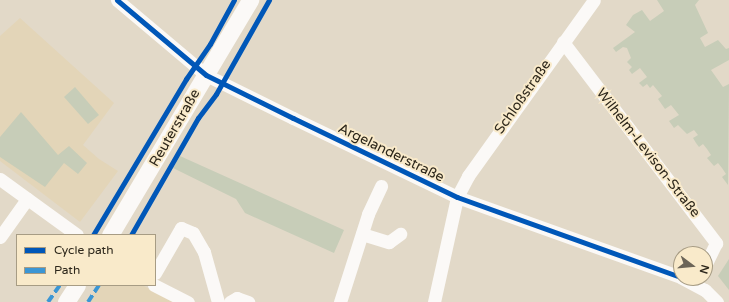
<!DOCTYPE html>
<meta charset="utf-8">
<style>
body{margin:0}
#map{position:relative;width:729px;height:302px;overflow:hidden;background:#e2d9c8;font-family:"Varela Round",sans-serif}
div>[style]{position:absolute}
.built>*{inset:0;background:#e3d5b8}
.green>*{inset:0;background:#c7cdb8}
.minor>*{height:13px;margin:-6.5px;padding:0 6.5px;transform-origin:6.5px;border-radius:6.5px;background:#fbf9f7}
.major>*{height:17px;margin:-8.5px;padding:0 8.5px;transform-origin:8.5px;border-radius:8.5px;background:#fbf9f7}
.quiet>*{height:4px;margin-top:-2px;transform-origin:0;background:repeating-linear-gradient(90deg,#3c96d4 0 8px,transparent 0 12px)}
.cycleway>*{height:5px;margin:-2.5px;padding:0 2.5px;transform-origin:2.5px;border-radius:2.5px;background:#0057b8}
span{translate:-50% -50%;white-space:nowrap;text-align:center;line-height:1.15;-webkit-text-stroke:4px #f9eaca;paint-order:stroke}
.street-label{font-size:14px;color:#2d271b}
.legend{position:absolute;left:16px;top:234px;width:140px;height:52px;box-sizing:border-box;background:#f9eaca;border:1px solid #a79c84;margin:0;padding:5px 7px;list-style:none;font-size:12px;color:#2d271b}
.legend li{display:flex;align-items:center;gap:8px;height:20px}
.legend b{width:20px;border:1px solid #a79c84}
.north{position:absolute;left:673px;top:246px;width:40px;height:40px;box-sizing:border-box;background:#f9eaca;border:1px solid #a79c84;border-radius:50%;rotate:106deg;font-size:11px;font-weight:700;line-height:16px;text-align:center;color:#2d271b}
.north::after{content:'';display:block;margin:auto;width:14px;height:18px;background:#6c6558;clip-path:polygon(50% 0,100% 100%,50% 72%,0 100%)}
</style>
<div id="map">
<div class="built">
<div style="clip-path:polygon(20px 18px,114px 103px,83px 145px,99px 159px,118px 171px,80px 222px,0 161px,0 36px)"></div>
<div style="clip-path:polygon(99px 285px,142px 285px,175px 302px,88px 302px)"></div>
</div>
<div class="green">
<div style="clip-path:polygon(657px 0,699px 0,695px 5px,708px 33px,700px 38px,705px 47px,718px 40px,726px 49px,729px 48px,729px 60px,711px 70px,723px 87px,729px 84px,728px 185px,722px 177px,726px 174px,722px 168px,718px 163px,714px 166px,707px 158px,711px 155px,707px 149px,703px 144px,699px 147px,696px 143px,693px 138px,698px 135px,694px 130px,687px 134px,678px 125px,674px 128px,669px 121px,679px 115px,671px 105px,665px 109px,658px 99px,662px 96px,653px 85px,650px 88px,647px 84px,643px 87px,639px 83px,647px 77px,640px 68px,632px 74px,629px 70px,632px 67px,627px 62px,631px 58px,627px 48px,623px 47px,616px 52px,613px 48px,635px 32px,626px 25px,633px 15px,642px 10px,650px 21px,664px 11px)"></div>
<div style="clip-path:polygon(75px 87px,99px 115px,88px 124px,64px 97px)"></div>
<div style="clip-path:polygon(21px 112px,58px 155px,69px 146px,87px 163px,78px 174px,64px 163px,45px 187px,0 157px,0 137px)"></div>
<div style="clip-path:polygon(180px 156px,344px 230px,334px 253px,245px 213px,236px 199px,173px 168px)"></div>
<div style="clip-path:polygon(729px 259px,729px 290px,718px 276px)"></div>
</div>
<div class="minor">
<div style="left:117px;top:0;width:116px;rotate:40.1deg"></div>
<div style="left:206px;top:75px;width:97px;rotate:26.3deg"></div>
<div style="left:293px;top:118px;width:182px;rotate:25.7deg"></div>
<div style="left:457px;top:197px;width:238px;rotate:19.7deg"></div>
<div style="left:563px;top:42px;width:253px;rotate:52.7deg"></div>
<div style="left:716px;top:243px;width:25px;rotate:116deg"></div>
<div style="left:0;top:179px;width:95px;rotate:36deg"></div>
<div style="left:362px;top:234px;width:28px;rotate:17deg"></div>
<div style="left:389px;top:242px;width:14px;rotate:-36deg"></div>
<div style="left:0;top:237px;width:47px;rotate:-54.6deg"></div>
<div style="left:155px;top:273px;width:52px;rotate:-60deg"></div>
<div style="left:181px;top:228px;width:13px;rotate:23deg"></div>
<div style="left:193px;top:233px;width:22px;rotate:60deg"></div>
<div style="left:204px;top:252px;width:52px;rotate:74.4deg"></div>
<div style="left:682px;top:278px;width:26px;rotate:28deg"></div>
<div style="left:705px;top:290px;width:17px;rotate:45deg"></div>
<div style="left:154px;top:285px;width:38px;rotate:27deg"></div>
<div style="left:230px;top:302px;width:8px;rotate:-30deg"></div>
<div style="left:237px;top:298px;width:12px;rotate:20deg"></div>
<div style="left:340px;top:302px;width:92px;rotate:-72.3deg"></div>
<div style="left:368px;top:214px;width:31px;rotate:-65deg"></div>
<div style="left:434px;top:302px;width:107px;rotate:-77.6deg"></div>
<div style="left:457px;top:197px;width:24px;rotate:-62deg"></div>
<div style="left:468px;top:176px;width:216px;rotate:-54.4deg"></div>
</div>
<div class="major">
<div style="left:110px;top:235px;width:274px;rotate:-59.2deg"></div>
<div style="left:66px;top:302px;width:20px;rotate:-57deg"></div>
</div>
<div class="quiet">
<div style="left:48px;top:302px;width:21px;rotate:-55deg"></div>
<div style="left:88px;top:302px;width:20px;rotate:-57deg"></div>
</div>
<div class="cycleway">
<div style="left:117px;top:0;width:116px;rotate:40.1deg"></div>
<div style="left:206px;top:75px;width:97px;rotate:26.3deg"></div>
<div style="left:293px;top:118px;width:182px;rotate:25.7deg"></div>
<div style="left:457px;top:197px;width:238px;rotate:19.7deg"></div>
<div style="left:93px;top:235px;width:182px;rotate:-59.2deg"></div>
<div style="left:186px;top:79px;width:42px;rotate:-55.6deg"></div>
<div style="left:210px;top:44px;width:50px;rotate:-61.4deg"></div>
<div style="left:131px;top:235px;width:135px;rotate:-60.2deg"></div>
<div style="left:198px;top:118px;width:30px;rotate:-53deg"></div>
<div style="left:216px;top:94px;width:108px;rotate:-60.6deg"></div>
</div>
<div class="street-label">
<span style="left:523px;top:97px;rotate:-55deg">Schloßstraße</span>
<span style="left:175px;top:128px;rotate:-60deg">Reuterstraße</span>
<span style="left:391px;top:153px;rotate:26deg">Argelanderstraße</span>
<span style="left:648px;top:153px;rotate:52deg">Wilhelm-Levison-Straße</span>
</div>
<ul class="legend">
<li><b style="height:5px;background:#0057b8"></b>Cycle path</li>
<li><b style="height:5px;background:#3c96d4"></b>Path</li>
</ul>
<div class="north">N</div>
</div>
